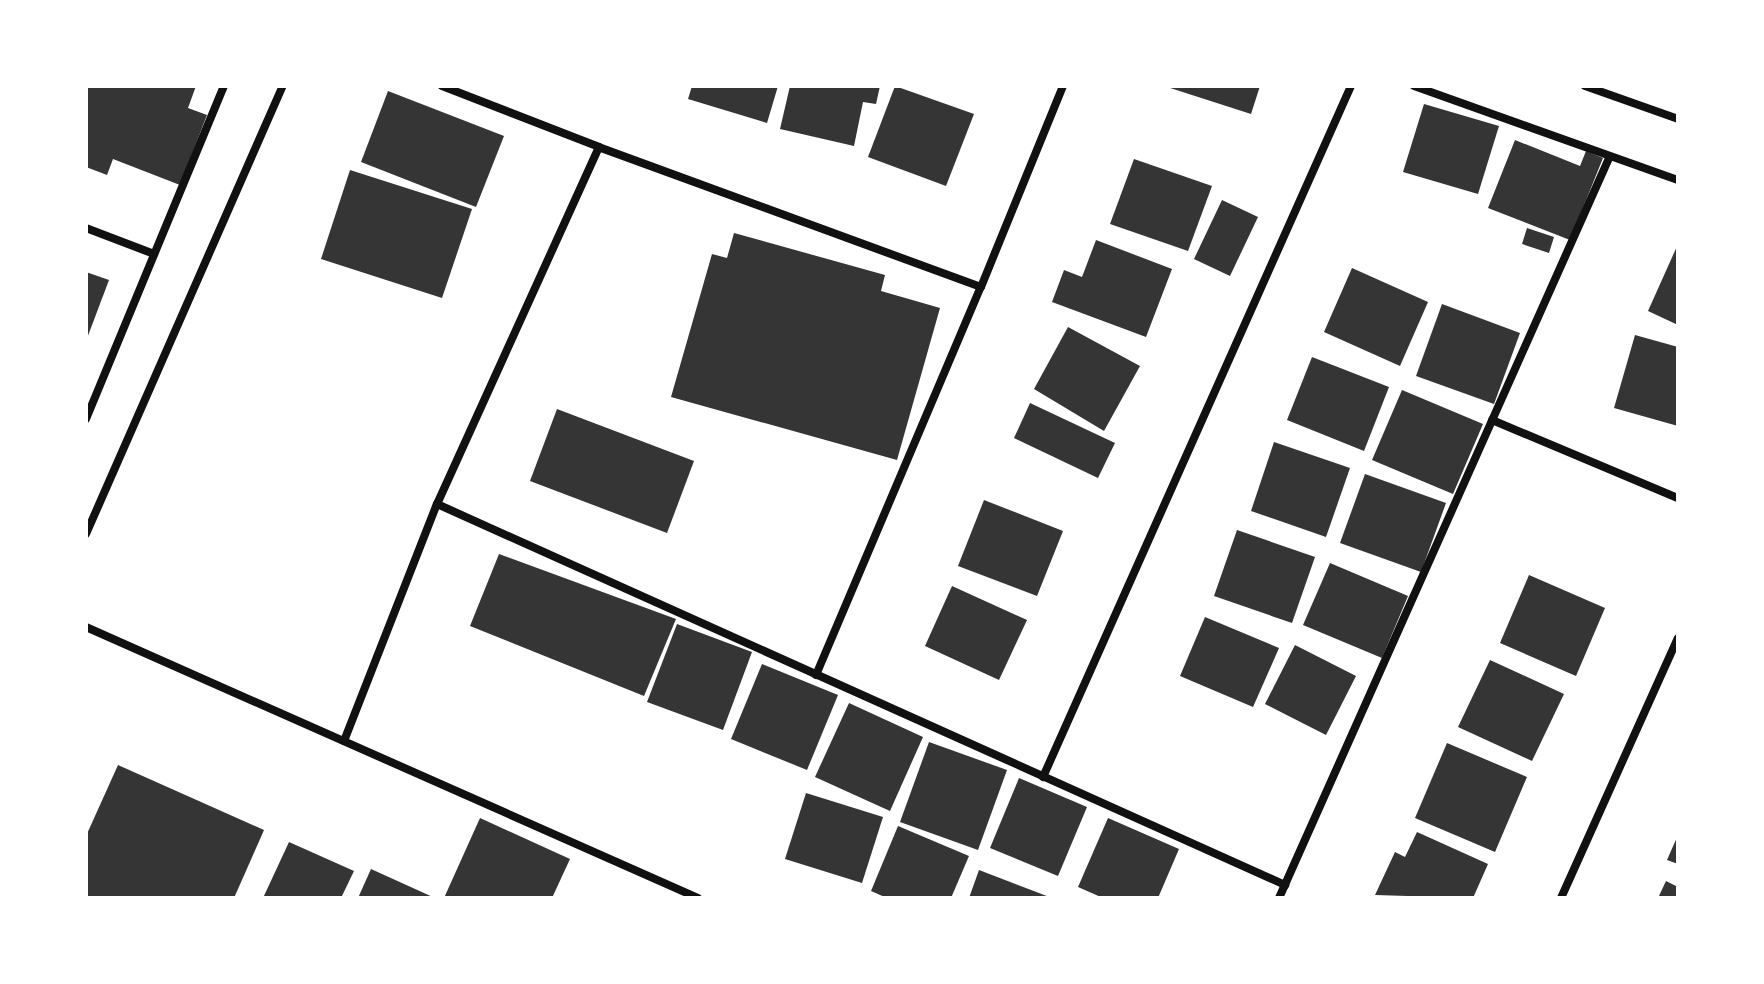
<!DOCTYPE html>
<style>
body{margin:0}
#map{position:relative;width:1764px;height:984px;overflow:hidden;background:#fff;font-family:"PT Sans",sans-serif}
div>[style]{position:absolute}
.building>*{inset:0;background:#353535}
.minor>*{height:8px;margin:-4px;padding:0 4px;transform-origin:4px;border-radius:4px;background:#111}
span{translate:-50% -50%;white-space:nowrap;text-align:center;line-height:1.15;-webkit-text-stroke:6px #fff;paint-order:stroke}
.frame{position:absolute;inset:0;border:88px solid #fff;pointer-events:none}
</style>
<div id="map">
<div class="building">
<div style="clip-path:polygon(86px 86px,196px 86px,188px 108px,207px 115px,180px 185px,113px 159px,107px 175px,86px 167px)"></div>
<div style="clip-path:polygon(692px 86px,778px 86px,767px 123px,688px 99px)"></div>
<div style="clip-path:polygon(790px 86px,880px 86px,876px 104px,863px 102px,854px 146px,780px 129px)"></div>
<div style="clip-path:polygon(895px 86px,974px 114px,946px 186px,868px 157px)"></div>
<div style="clip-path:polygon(1164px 86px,1260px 86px,1251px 114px)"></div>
<div style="clip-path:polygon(388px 91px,504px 136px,476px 207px,361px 162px)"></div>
<div style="clip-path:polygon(1424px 104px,1499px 126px,1478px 194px,1403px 172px)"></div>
<div style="clip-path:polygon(1515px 140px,1580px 166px,1586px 151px,1603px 158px,1570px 240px,1488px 208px)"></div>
<div style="clip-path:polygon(1134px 159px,1212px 186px,1188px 251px,1110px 224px)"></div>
<div style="clip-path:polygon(350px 170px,472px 209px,442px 298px,321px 259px)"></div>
<div style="clip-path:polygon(1222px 200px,1258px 217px,1230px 276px,1194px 259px)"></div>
<div style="clip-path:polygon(1527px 228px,1554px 237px,1549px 253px,1522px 244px)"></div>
<div style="clip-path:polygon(734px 233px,885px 275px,881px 291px,940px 308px,897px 460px,671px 397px,712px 254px,727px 258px)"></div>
<div style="clip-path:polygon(1096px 240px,1172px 269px,1146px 337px,1052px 302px,1064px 270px,1082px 277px)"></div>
<div style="clip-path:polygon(1678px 244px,1678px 325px,1648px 311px)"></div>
<div style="clip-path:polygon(1352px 268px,1428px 302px,1400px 366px,1324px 332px)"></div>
<div style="clip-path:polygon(86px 272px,109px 280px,86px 341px)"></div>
<div style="clip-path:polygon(1442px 304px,1520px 333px,1494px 404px,1416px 376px)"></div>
<div style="clip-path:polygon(1068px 327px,1140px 366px,1104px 431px,1034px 389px)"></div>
<div style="clip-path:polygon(1635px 335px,1678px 347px,1678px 426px,1614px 408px)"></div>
<div style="clip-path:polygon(1312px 357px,1389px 387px,1364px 451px,1287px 420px)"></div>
<div style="clip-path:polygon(1402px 390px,1483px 424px,1453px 494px,1372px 460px)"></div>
<div style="clip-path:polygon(1030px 403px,1115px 443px,1098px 478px,1014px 438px)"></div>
<div style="clip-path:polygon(557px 409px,694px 461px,667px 533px,530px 481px)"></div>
<div style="clip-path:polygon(1274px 442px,1350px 468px,1326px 537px,1251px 511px)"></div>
<div style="clip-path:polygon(1365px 474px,1446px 503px,1421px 572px,1340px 543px)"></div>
<div style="clip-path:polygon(984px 500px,1063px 531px,1037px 596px,958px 566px)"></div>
<div style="clip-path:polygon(1237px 530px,1315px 557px,1292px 623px,1214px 596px)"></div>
<div style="clip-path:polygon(499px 554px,676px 619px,644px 696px,470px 626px)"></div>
<div style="clip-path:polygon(1330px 563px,1408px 596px,1382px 658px,1303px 625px)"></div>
<div style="clip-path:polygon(1529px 575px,1605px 608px,1576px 676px,1500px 643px)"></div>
<div style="clip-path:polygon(952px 586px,1027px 620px,999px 680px,925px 646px)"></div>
<div style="clip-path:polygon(1205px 617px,1279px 648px,1253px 707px,1180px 676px)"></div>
<div style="clip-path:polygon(677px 624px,752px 652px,723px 730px,647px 702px)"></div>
<div style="clip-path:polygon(1295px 645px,1356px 676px,1326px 735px,1265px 704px)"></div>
<div style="clip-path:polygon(1490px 660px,1564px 694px,1532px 761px,1458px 727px)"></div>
<div style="clip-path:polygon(762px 664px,838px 695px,807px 770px,731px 739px)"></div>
<div style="clip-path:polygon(849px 703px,923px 737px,890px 811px,815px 777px)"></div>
<div style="clip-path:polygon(929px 742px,1007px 770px,978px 850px,900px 822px)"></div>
<div style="clip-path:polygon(1447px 743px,1527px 777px,1495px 852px,1415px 818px)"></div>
<div style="clip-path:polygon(118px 765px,264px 830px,234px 898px,86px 898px,86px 836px)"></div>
<div style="clip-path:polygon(1019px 778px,1087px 807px,1058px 876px,990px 848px)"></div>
<div style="clip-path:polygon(806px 793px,883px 817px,862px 883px,785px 859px)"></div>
<div style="clip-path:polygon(480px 818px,570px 859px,552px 898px,444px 898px)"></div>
<div style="clip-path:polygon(1108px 818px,1179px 849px,1158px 898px,1103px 898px,1078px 887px)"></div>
<div style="clip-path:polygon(898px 826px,969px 856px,951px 898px,887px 898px,871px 891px)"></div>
<div style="clip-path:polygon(1417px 832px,1488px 864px,1473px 898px,1375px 895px,1395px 852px,1405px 857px)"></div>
<div style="clip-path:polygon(1678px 835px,1678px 864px,1667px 860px)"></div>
<div style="clip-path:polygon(289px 842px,354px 871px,341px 898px,263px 898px)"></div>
<div style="clip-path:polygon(371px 869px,435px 898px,358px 898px)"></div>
<div style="clip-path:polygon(979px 870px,1052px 898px,969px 898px)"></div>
<div style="clip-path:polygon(1666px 881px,1678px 887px,1678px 898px,1658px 898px)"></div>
</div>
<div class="minor">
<div style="left:442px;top:86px;width:168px;rotate:21.2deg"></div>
<div style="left:1063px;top:86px;width:217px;rotate:112.2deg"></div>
<div style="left:981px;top:287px;width:407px;rotate:-159.9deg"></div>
<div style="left:599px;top:147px;width:392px;rotate:114.4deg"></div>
<div style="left:437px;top:504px;width:930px;rotate:24.19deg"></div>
<div style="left:1414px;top:86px;width:280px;rotate:19.6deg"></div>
<div style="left:1585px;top:86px;width:99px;rotate:19.5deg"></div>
<div style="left:86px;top:228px;width:73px;rotate:20.9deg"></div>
<div style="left:86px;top:419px;width:360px;rotate:-67.5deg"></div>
<div style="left:1492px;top:420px;width:202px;rotate:22.8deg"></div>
<div style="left:86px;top:534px;width:489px;rotate:-66.3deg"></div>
<div style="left:86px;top:627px;width:669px;rotate:23.88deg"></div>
<div style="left:816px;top:675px;width:422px;rotate:-67deg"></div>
<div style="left:344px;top:741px;width:255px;rotate:-68.6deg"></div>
<div style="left:1043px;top:777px;width:757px;rotate:-65.98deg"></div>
<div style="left:1279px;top:898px;width:812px;rotate:-65.96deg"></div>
<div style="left:1561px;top:898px;width:285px;rotate:-65.8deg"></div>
</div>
<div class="frame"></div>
</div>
